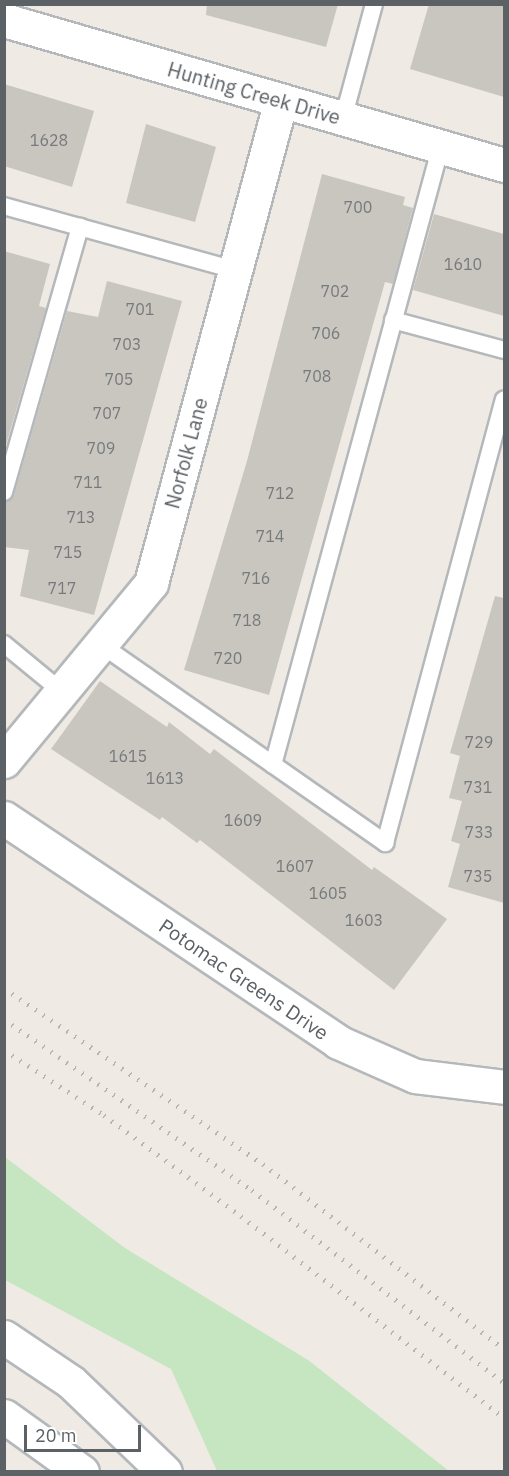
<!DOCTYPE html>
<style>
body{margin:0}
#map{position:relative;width:509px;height:1476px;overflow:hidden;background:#efebe4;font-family:"IBM Plex Sans",sans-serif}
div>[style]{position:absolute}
.green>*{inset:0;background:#c5e6c1}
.building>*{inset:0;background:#c9c6c0}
.roads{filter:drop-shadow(2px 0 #b5b8bb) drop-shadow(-2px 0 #b5b8bb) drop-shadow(0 2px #b5b8bb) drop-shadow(0 -2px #b5b8bb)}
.service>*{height:16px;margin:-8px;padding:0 8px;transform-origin:8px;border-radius:8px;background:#fff}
.minor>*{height:33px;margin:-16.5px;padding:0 16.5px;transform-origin:16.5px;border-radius:16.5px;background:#fff}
.tertiary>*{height:33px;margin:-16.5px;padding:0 16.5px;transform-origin:16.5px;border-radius:16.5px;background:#fff}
.rail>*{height:4.5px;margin-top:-2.25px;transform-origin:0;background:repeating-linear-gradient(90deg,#b3b4b5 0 1.5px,transparent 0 9.5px)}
span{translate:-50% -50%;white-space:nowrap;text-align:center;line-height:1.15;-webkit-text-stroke:6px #fff;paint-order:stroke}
.number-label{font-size:16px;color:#777a7c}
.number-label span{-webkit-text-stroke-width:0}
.street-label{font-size:20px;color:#5c6165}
.frame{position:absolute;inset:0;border:6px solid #5c6165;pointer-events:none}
.scale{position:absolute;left:24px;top:1425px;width:117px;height:27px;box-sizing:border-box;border:3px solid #5c6165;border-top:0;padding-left:8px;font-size:18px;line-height:21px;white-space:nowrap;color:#5c6165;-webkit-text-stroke:4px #fff;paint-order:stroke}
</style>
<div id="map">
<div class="green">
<div style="clip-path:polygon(5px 1157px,125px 1248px,308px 1360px,449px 1471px,217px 1471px,171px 1369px,5px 1280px)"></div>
</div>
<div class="building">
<div style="clip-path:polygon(207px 4px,338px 4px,326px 47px,206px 15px)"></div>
<div style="clip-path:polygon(429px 4px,504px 4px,504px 97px,410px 69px)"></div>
<div style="clip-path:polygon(4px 84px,94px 111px,72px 187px,4px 166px)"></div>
<div style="clip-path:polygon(146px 124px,216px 147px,195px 222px,126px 203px)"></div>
<div style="clip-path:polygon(322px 174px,405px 197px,403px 205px,413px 208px,393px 284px,385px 282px,269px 695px,184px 670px,247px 461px)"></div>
<div style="clip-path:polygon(434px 214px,504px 234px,504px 316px,413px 290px)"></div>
<div style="clip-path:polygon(4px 251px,50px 264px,39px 306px,46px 308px,4px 452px)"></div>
<div style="clip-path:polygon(107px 281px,182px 301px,94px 615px,20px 596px,29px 550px,4px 547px,4px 502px,14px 495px,67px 311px,98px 317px)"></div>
<div style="clip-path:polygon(495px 596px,504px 598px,504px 903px,448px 887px,460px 844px,451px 841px,462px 801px,449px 798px,460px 756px,450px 753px)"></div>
<div style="clip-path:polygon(100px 681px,167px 727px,169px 722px,210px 754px,214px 749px,372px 870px,374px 867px,447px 919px,394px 990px,200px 840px,197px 843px,162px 817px,160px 820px,51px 749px)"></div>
</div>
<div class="roads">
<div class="service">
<div style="left:343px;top:119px;width:119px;rotate:-74.9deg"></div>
<div style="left:4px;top:206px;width:240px;rotate:15.5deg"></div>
<div style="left:393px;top:320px;width:115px;rotate:15.1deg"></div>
<div style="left:4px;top:492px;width:276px;rotate:-74deg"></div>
<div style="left:4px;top:644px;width:74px;rotate:39.5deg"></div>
<div style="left:100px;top:644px;width:348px;rotate:34.9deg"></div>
<div style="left:385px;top:843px;width:459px;rotate:-75deg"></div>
<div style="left:273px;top:765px;width:641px;rotate:-74.82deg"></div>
</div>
<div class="minor">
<div style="left:4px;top:20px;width:521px;rotate:16.17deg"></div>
<div style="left:4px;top:761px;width:231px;rotate:-50.4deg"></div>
<div style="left:151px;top:583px;width:500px;rotate:-74.94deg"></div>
<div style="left:4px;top:818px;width:402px;rotate:33.8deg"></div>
<div style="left:338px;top:1042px;width:84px;rotate:23.8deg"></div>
<div style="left:415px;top:1076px;width:90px;rotate:7deg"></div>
</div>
<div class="tertiary">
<div style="left:4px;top:1337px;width:81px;rotate:33.9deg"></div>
<div style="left:71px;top:1382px;width:130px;rotate:43.8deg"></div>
<div style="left:4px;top:1416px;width:96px;rotate:35.7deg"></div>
</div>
</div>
<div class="rail">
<div style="left:4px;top:988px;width:313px;rotate:34.2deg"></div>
<div style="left:263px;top:1164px;width:304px;rotate:37.5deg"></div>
<div style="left:4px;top:1019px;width:301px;rotate:34.6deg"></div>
<div style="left:252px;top:1190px;width:317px;rotate:37.4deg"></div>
<div style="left:4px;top:1050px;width:119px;rotate:33deg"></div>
<div style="left:104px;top:1115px;width:170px;rotate:36.4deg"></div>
<div style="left:241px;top:1216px;width:332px;rotate:37.5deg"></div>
</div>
<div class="number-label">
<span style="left:49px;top:140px">1628</span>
<span style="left:358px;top:207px">700</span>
<span style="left:463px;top:264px">1610</span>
<span style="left:335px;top:291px">702</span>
<span style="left:140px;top:309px">701</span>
<span style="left:326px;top:333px">706</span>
<span style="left:127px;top:344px">703</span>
<span style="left:317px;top:376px">708</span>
<span style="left:119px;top:379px">705</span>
<span style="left:107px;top:413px">707</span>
<span style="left:101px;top:448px">709</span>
<span style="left:88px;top:482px">711</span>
<span style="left:280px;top:493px">712</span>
<span style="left:81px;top:517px">713</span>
<span style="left:270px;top:536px">714</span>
<span style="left:68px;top:552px">715</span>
<span style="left:256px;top:578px">716</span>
<span style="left:62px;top:588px">717</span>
<span style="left:247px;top:620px">718</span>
<span style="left:228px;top:658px">720</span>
<span style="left:479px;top:742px">729</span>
<span style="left:128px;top:756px">1615</span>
<span style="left:165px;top:778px">1613</span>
<span style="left:478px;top:787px">731</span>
<span style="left:243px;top:820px">1609</span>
<span style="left:479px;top:832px">733</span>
<span style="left:295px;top:866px">1607</span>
<span style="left:478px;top:876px">735</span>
<span style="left:328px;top:893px">1605</span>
<span style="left:364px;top:920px">1603</span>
</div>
<div class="street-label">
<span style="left:254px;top:93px;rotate:16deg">Hunting Creek Drive</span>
<span style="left:186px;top:453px;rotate:-75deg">Norfolk Lane</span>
<span style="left:244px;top:979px;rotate:34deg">Potomac Greens Drive</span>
</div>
<div class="frame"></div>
<div class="scale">20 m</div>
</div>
